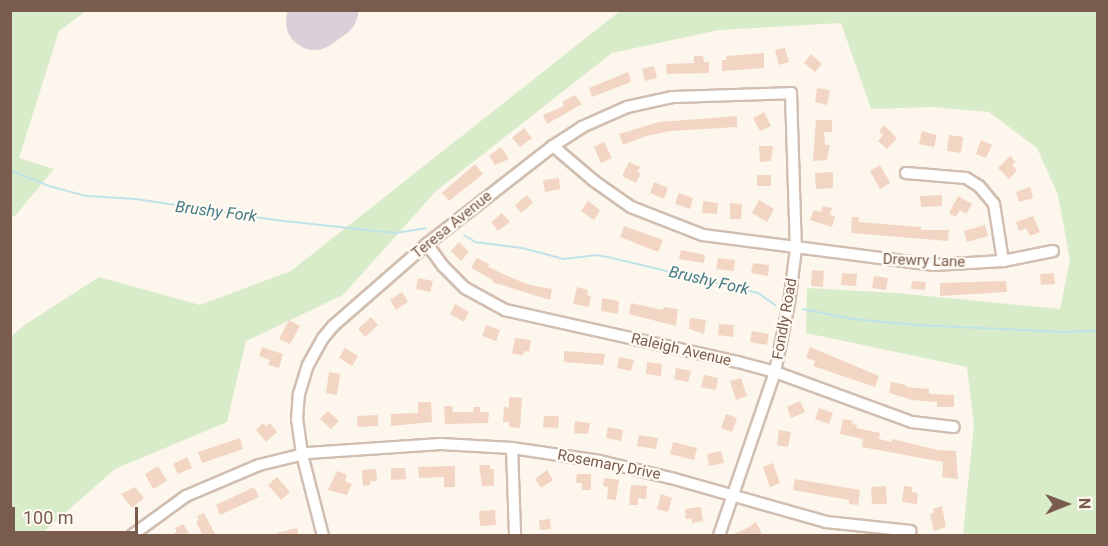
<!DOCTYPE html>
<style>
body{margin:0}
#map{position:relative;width:1108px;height:546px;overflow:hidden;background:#fdf6ec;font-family:Roboto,sans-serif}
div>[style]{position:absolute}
.green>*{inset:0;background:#d8ecc9}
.stream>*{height:2px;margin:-1px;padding:0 1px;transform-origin:1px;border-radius:1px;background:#bfe3e8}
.runway>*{height:57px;margin:-28.5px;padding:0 28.5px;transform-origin:28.5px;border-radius:28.5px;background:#dbcfda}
.building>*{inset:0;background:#f3d5c3}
.roads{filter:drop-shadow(2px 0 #d1beb0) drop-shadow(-2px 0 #d1beb0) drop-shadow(0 2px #d1beb0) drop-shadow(0 -2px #d1beb0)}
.minor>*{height:10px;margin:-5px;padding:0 5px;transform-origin:5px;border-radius:5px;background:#fff}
span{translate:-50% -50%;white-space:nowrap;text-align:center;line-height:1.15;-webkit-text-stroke:4.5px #fffaf3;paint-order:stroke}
.street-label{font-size:15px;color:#7a5c4d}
.water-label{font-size:16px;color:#437c86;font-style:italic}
.frame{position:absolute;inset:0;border:12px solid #7a5c4d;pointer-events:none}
.north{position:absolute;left:1036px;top:474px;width:60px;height:60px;-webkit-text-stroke:4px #fffaf3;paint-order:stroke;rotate:89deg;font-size:16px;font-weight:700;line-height:24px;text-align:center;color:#7a5c4d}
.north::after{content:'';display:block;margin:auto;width:21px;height:27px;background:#7a5c4d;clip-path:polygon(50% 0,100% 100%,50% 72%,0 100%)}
.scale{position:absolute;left:12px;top:507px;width:126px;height:27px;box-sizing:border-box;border:3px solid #7a5c4d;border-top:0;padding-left:8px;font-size:18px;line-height:21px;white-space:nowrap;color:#7a5c4d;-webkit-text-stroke:4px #fffaf3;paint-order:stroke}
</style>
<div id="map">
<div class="green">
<div style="clip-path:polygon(11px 10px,86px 11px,59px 31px,19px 158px,54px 169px,15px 216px,11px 217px)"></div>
<div style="clip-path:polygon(620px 11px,1097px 11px,1097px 535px,963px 535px,974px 424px,967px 367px,806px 333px,807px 288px,897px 293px,1060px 309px,1070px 260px,1058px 195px,1037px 148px,989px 112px,932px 107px,871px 109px,841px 23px,719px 30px,612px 53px,436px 191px,343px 295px,246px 341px,227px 422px,115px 469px,40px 535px,11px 536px,11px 337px,23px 326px,99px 277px,200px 305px,291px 271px)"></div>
</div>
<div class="stream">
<div style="left:10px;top:170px;width:42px;rotate:22.3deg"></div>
<div style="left:49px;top:186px;width:39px;rotate:15deg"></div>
<div style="left:87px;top:196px;width:49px;rotate:3.5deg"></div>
<div style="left:136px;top:199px;width:141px;rotate:8.6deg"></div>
<div style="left:275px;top:220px;width:121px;rotate:6.2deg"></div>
<div style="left:395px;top:233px;width:31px;rotate:-9deg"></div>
<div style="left:464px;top:235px;width:13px;rotate:32deg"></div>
<div style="left:475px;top:242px;width:47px;rotate:7.3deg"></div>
<div style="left:522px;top:248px;width:43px;rotate:14.7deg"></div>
<div style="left:564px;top:259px;width:31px;rotate:-7deg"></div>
<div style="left:595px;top:255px;width:13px;rotate:9deg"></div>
<div style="left:608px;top:257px;width:154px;rotate:13.5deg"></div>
<div style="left:758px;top:293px;width:21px;rotate:35deg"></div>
<div style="left:803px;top:309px;width:51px;rotate:11.3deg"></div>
<div style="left:853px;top:319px;width:63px;rotate:5.4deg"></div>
<div style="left:916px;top:325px;width:147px;rotate:2.7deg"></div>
<div style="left:1063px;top:332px;width:35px;rotate:-2deg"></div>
</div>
<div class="runway">
<div style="left:314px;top:21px;width:19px;rotate:-36deg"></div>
</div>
<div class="building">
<div style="clip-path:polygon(785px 48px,789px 62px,779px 65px,775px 50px)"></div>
<div style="clip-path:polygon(764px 53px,764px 68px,722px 71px,722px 60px,727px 60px,726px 56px)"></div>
<div style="clip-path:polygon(811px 54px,822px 64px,815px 72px,804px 63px)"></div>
<div style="clip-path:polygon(694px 56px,703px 56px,704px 62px,709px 62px,709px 73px,667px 74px,666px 64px,694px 63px)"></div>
<div style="clip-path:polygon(654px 66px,657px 78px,645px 81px,642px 69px)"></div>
<div style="clip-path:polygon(628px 72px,631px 82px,592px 97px,589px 88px)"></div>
<div style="clip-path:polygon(817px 88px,830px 90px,827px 105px,815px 102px)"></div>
<div style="clip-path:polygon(575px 95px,582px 104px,547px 124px,543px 115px,564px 106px,562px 102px)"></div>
<div style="clip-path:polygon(764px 112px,771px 126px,760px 131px,753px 118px)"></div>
<div style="clip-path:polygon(737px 116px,737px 127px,670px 131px,646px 136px,623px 145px,619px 134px,659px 122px)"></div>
<div style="clip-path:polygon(816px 120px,832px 120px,832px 132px,824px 132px,825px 145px,830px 145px,827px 160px,813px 161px)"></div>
<div style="clip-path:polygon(884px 125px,897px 138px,887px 149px,878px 141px,883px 135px,879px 131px)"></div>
<div style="clip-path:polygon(524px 128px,532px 138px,520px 147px,512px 138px)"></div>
<div style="clip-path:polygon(922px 131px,937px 135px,934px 147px,919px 144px)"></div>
<div style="clip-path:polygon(949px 135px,963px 137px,961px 153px,947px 151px)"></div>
<div style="clip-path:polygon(981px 140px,992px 145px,986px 158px,976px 154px)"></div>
<div style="clip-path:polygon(604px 142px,612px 158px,601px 163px,594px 147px)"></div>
<div style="clip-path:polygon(759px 146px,773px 146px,771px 161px,760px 162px)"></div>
<div style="clip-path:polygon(501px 147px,509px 159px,495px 165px,489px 156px)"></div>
<div style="clip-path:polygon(1010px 156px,1016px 162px,1012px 165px,1017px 170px,1009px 179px,998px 168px)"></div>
<div style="clip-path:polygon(629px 162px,640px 167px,637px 172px,641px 173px,636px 183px,622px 176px)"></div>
<div style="clip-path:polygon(475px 164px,483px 174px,449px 201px,442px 193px)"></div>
<div style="clip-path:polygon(880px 165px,890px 183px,880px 189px,870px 171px)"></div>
<div style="clip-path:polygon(833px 172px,833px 188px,816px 189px,815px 173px)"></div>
<div style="clip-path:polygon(757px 175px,771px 175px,771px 186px,757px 186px)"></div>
<div style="clip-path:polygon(559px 178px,560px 189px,545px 192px,543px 180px)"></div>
<div style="clip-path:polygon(654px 182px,668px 188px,664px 199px,650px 193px)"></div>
<div style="clip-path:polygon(1030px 187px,1033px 198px,1019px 202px,1016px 192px)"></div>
<div style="clip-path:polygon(679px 193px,693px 198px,690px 209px,675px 204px)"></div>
<div style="clip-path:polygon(527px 195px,533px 203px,521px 213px,515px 205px)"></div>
<div style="clip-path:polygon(942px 195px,942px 206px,921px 207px,920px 196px)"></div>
<div style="clip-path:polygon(958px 196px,972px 204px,966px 214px,960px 210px,956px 217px,949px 213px)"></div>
<div style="clip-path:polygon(759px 200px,774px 209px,767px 222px,752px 213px)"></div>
<div style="clip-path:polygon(588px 201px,600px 210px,594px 220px,581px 211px)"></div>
<div style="clip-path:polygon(703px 201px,718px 203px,717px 214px,702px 213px)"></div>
<div style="clip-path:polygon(730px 203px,742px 204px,741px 219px,730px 219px)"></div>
<div style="clip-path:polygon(823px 206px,832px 208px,830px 215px,835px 216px,832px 227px,810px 220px,814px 210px,821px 212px)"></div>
<div style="clip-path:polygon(502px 213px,510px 222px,498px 231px,491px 222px)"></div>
<div style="clip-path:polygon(1033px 216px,1040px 232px,1030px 236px,1026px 228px,1019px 231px,1016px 222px)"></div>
<div style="clip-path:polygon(852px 217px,859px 217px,858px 222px,921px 227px,921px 230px,949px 230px,948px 241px,851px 233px)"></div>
<div style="clip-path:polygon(985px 225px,988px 236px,967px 242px,964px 231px)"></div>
<div style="clip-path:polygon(624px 226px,663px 240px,658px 252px,620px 237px)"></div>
<div style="clip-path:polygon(459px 242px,469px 252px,461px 261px,451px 251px)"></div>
<div style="clip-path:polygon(681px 250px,705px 255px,704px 263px,679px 259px)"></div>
<div style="clip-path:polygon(477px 258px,489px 264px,488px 267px,512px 278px,530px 285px,552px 289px,550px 300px,492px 282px,493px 280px,471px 268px)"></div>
<div style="clip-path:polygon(718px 258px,735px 260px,734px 271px,716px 269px)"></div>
<div style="clip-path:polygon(753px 263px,769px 265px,768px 276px,751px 273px)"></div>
<div style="clip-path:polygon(812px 270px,824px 271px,823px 287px,811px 286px)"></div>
<div style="clip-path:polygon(842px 273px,857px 274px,856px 286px,841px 285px)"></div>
<div style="clip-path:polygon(1054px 273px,1055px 284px,1041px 285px,1040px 274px)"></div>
<div style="clip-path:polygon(874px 276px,888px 278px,886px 290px,872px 288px)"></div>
<div style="clip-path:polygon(418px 278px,433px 281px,430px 292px,416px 289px)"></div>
<div style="clip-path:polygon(912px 281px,926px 282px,925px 290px,911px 289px)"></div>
<div style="clip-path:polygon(1006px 281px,1007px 292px,940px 296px,940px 283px)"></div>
<div style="clip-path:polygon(577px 287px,588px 290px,587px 295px,591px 296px,589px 307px,573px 304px)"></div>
<div style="clip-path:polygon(402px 292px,408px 302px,396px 310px,390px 300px)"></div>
<div style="clip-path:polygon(602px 298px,619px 301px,618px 314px,601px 311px)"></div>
<div style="clip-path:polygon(631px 303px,663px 310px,664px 307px,678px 309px,676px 326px,629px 314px)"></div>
<div style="clip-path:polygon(455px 304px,469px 312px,464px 322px,450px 314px)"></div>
<div style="clip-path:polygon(371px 317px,378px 325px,365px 337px,358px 329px)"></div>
<div style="clip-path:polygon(690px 318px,706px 320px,704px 334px,689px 329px)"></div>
<div style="clip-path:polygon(289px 320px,300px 326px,290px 344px,279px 339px)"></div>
<div style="clip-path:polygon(719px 324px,734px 325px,733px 337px,718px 335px)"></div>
<div style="clip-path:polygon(486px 325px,500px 330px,496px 341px,482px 336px)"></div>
<div style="clip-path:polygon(752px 331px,769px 334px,767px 345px,750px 342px)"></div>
<div style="clip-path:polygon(515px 338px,531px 340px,529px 352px,524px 351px,523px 355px,512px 354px)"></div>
<div style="clip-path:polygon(262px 347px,283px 354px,279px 368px,268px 365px,270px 360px,259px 356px)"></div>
<div style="clip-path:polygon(810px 347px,879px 376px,875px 387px,813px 366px,815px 361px,806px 358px)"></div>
<div style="clip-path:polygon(345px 348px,358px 356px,352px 366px,339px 358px)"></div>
<div style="clip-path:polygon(564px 351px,605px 354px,603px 365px,564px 362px)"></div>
<div style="clip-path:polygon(619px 357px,634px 360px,631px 371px,617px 368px)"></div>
<div style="clip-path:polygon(647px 362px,662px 364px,661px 376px,646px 374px)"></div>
<div style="clip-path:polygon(676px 368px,691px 371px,688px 382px,674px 379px)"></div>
<div style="clip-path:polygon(329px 372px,340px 374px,337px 395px,326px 393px)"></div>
<div style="clip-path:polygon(704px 375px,718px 378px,716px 390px,701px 387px)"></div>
<div style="clip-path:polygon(741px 378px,747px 396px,736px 400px,730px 381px)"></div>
<div style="clip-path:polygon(891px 382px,906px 385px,906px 387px,929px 389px,929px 394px,954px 395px,954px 407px,937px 407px,937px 402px,912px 400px,889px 393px)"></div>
<div style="clip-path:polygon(509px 397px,522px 398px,520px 428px,509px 427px,509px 422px,503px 422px,504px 407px,509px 408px)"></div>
<div style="clip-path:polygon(800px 401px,805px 412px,791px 418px,787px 407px)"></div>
<div style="clip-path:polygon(418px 402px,431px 402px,432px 422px,391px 426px,391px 414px,418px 413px)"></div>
<div style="clip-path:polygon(444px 406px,452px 406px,453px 412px,473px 412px,474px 407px,480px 407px,480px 412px,489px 412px,488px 423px,445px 424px)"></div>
<div style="clip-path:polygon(819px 408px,833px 413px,829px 424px,815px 419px)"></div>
<div style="clip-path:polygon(328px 411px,339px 421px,331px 429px,320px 419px)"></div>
<div style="clip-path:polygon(726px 414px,737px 418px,732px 432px,721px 428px)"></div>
<div style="clip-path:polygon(378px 415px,378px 426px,358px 427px,357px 416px)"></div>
<div style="clip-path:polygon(544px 416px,559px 416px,558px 428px,543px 427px)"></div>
<div style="clip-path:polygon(843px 419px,853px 421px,852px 424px,857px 425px,856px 428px,880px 433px,879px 439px,892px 442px,892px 439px,938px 450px,956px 451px,958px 479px,942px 477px,943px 462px,862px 447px,863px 439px,840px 434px)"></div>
<div style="clip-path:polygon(575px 421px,590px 423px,588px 434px,574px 433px)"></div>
<div style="clip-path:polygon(263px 423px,266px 426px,270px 423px,277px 432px,266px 442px,256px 430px)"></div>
<div style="clip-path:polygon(608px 427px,623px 430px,621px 441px,606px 438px)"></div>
<div style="clip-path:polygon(779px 430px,791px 432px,788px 447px,777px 445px)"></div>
<div style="clip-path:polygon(639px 435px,658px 438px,656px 449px,637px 446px)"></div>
<div style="clip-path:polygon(240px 438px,243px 449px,202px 463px,198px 452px)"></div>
<div style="clip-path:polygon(673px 442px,697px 448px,694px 460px,670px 454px)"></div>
<div style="clip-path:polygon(721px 451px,724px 463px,709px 466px,707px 454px)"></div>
<div style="clip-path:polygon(187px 457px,192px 468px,178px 474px,173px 464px)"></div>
<div style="clip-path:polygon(773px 463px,780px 483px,770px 487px,763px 467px)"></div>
<div style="clip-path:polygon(479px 465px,490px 465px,490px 469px,494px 469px,494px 486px,482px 486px)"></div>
<div style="clip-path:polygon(158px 466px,167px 481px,153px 489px,145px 474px)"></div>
<div style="clip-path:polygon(455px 466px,455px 487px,444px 487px,444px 477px,419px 478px,418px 467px)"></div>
<div style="clip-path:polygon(391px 468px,405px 468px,406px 479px,391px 480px)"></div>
<div style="clip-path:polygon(376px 469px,377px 481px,370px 481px,370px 485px,363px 486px,362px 470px)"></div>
<div style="clip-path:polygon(547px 470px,553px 480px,541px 488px,535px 479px)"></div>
<div style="clip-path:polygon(337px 471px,347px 475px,345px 481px,352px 484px,347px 495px,328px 490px)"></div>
<div style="clip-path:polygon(577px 474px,591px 474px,591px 490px,582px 490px,582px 483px,576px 483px)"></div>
<div style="clip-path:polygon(277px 477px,290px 492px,281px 500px,268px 485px)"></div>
<div style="clip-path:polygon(604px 478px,619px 480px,616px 500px,607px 499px,608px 487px,603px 486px)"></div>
<div style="clip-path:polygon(795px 479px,860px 490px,858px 505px,849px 504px,849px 500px,793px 490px)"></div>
<div style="clip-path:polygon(631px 485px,647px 486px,646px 499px,638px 498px,638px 505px,629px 505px)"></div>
<div style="clip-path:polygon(886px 486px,887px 504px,872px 504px,871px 487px)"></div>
<div style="clip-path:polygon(904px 486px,912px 487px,912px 492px,918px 493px,917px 504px,902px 502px)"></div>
<div style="clip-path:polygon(135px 487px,144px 498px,132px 508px,121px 494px)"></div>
<div style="clip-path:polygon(254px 487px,259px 497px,220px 515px,216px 505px)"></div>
<div style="clip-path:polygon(661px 494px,672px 498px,668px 512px,657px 509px)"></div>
<div style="clip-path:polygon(942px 506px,946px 527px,934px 531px,930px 514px,934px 513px,933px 509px)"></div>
<div style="clip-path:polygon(701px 507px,703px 521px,692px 523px,691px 518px,686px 519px,685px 509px)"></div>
<div style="clip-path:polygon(495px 510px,496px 525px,480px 526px,479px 511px)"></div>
<div style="clip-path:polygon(204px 513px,216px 536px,203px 536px,196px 522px,199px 520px,197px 516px)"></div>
<div style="clip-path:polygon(550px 519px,551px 529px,540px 530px,539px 520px)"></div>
<div style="clip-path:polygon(756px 522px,763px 536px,730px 536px,747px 528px)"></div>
<div style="clip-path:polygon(183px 524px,189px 533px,171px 536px,177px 531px,175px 528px)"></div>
<div style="clip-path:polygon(297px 528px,299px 536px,277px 536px,277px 533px)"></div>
</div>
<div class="roads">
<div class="minor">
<div style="left:553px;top:146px;width:54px;rotate:40.5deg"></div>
<div style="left:594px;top:181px;width:45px;rotate:35.1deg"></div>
<div style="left:631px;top:207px;width:77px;rotate:21.3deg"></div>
<div style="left:703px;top:235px;width:233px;rotate:7.4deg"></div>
<div style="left:934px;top:265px;width:69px;rotate:-3.3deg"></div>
<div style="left:1003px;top:261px;width:51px;rotate:-11.3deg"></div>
<div style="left:906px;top:173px;width:60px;rotate:4.8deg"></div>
<div style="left:966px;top:178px;width:15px;rotate:32deg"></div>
<div style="left:979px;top:186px;width:23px;rotate:50deg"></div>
<div style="left:994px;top:204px;width:58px;rotate:81deg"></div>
<div style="left:427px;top:244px;width:27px;rotate:54deg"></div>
<div style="left:443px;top:266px;width:31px;rotate:45deg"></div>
<div style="left:465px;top:288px;width:46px;rotate:28.8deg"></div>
<div style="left:505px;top:310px;width:239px;rotate:12.6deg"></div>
<div style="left:738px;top:362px;width:38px;rotate:15deg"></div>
<div style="left:775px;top:372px;width:146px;rotate:20.1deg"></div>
<div style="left:912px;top:422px;width:42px;rotate:6.8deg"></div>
<div style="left:512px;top:448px;width:88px;rotate:88deg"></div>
<div style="left:131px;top:536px;width:68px;rotate:-36deg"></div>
<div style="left:186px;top:496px;width:79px;rotate:-23deg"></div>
<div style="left:259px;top:465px;width:50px;rotate:-13.8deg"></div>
<div style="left:308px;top:453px;width:133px;rotate:-3.9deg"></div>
<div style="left:441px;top:444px;width:71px;rotate:3.2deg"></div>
<div style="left:512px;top:448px;width:89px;rotate:8.4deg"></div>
<div style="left:600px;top:461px;width:73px;rotate:13.5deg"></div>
<div style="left:671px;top:478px;width:161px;rotate:15.8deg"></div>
<div style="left:826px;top:522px;width:85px;rotate:6deg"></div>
<div style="left:323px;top:536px;width:85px;rotate:-104.4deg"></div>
<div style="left:302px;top:454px;width:34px;rotate:-98deg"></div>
<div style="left:297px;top:420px;width:26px;rotate:-86deg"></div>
<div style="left:299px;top:394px;width:30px;rotate:-73deg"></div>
<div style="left:308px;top:365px;width:31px;rotate:-61deg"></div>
<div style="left:323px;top:338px;width:16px;rotate:-50deg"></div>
<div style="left:333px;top:326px;width:125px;rotate:-41.1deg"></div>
<div style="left:427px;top:244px;width:160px;rotate:-37.9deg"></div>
<div style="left:553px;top:146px;width:35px;rotate:-33deg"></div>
<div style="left:582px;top:127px;width:49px;rotate:-24deg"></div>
<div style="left:627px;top:107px;width:46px;rotate:-12.5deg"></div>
<div style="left:672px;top:97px;width:119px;rotate:-1.9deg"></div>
<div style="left:791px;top:93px;width:156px;rotate:88.2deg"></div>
<div style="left:796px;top:249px;width:54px;rotate:97.4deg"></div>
<div style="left:789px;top:303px;width:70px;rotate:101.5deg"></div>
<div style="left:775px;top:372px;width:173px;rotate:108.9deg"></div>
</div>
</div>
<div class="street-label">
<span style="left:452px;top:225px;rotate:-39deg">Teresa Avenue</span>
<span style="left:924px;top:261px;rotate:2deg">Drewry Lane</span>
<span style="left:785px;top:319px;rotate:-80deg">Fondly Road</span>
<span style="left:681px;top:350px;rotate:13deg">Raleigh Avenue</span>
<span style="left:609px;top:465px;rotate:11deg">Rosemary Drive</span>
</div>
<div class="water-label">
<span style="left:216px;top:212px;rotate:7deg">Brushy Fork</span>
<span style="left:709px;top:281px;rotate:13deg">Brushy Fork</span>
</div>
<div class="frame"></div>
<div class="north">N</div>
<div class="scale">100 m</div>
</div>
